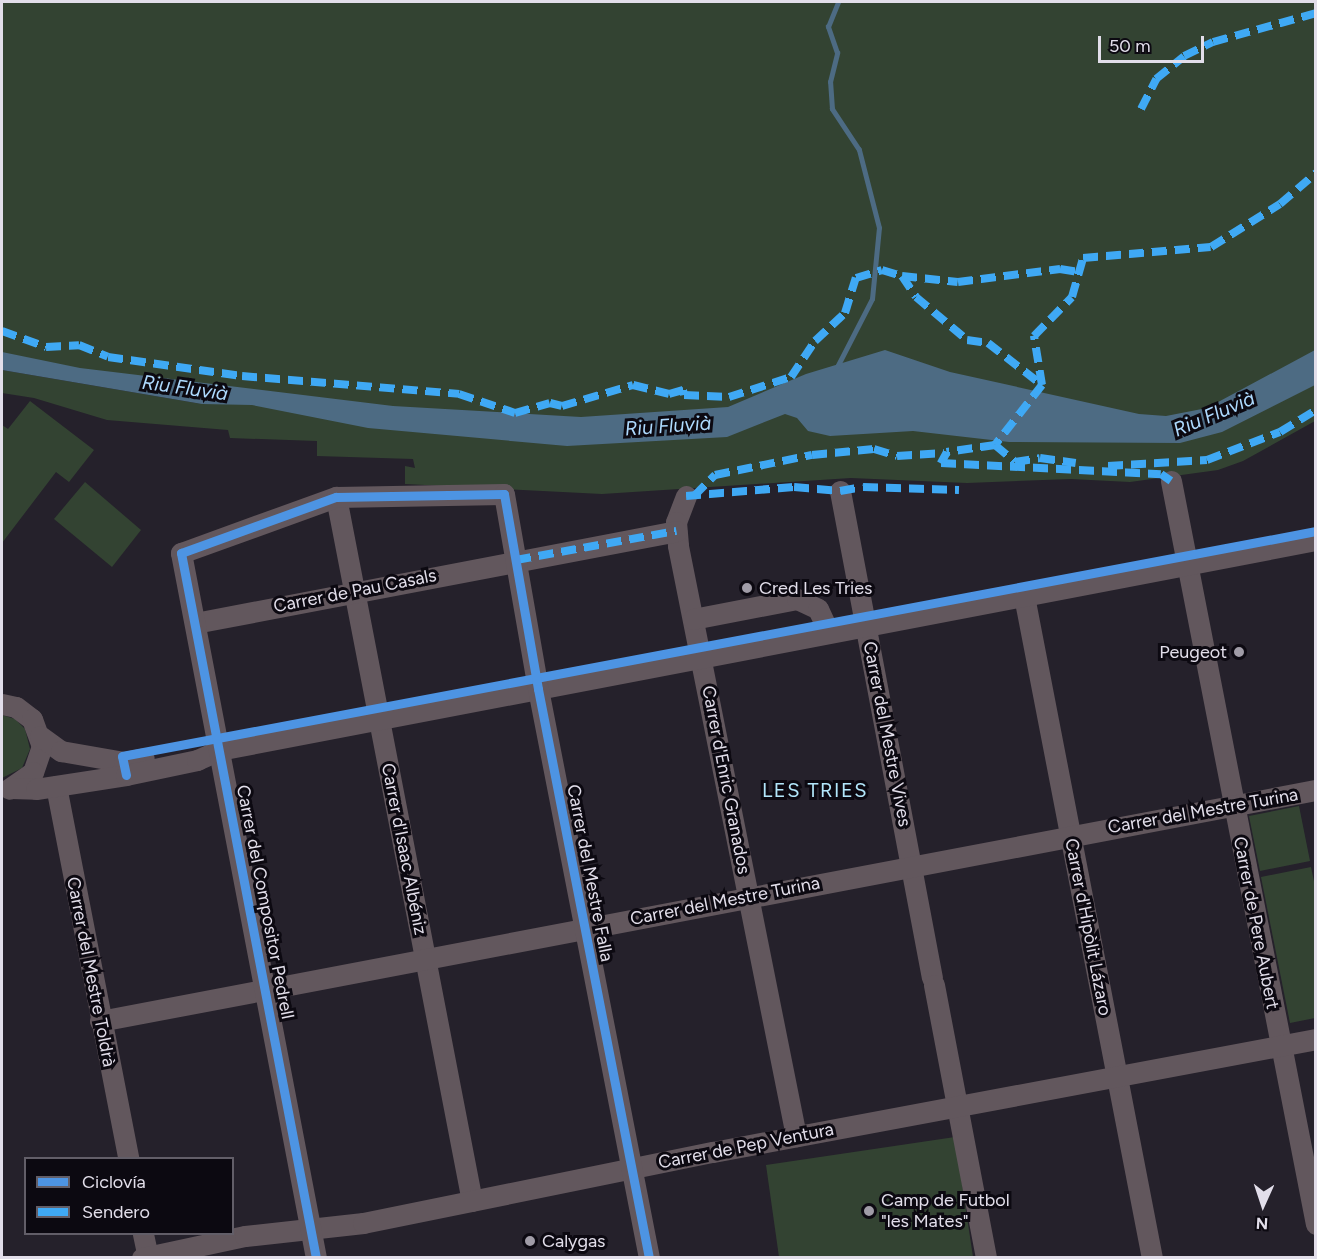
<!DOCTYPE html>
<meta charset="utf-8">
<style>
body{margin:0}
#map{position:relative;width:1317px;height:1259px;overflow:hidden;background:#25212b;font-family:Figtree,sans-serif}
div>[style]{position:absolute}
.green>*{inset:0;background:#334332}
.water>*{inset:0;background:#4d6b83}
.stream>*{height:4.5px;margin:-2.25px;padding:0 2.25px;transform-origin:2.25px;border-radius:2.25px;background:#4d6b83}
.minor>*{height:21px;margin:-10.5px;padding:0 10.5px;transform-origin:10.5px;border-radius:10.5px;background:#62575d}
.quiet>*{height:8px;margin-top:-4px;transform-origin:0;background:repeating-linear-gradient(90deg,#3fa9f5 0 15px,transparent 0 23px)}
.cycleway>*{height:9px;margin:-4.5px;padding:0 4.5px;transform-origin:4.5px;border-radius:4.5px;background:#4d94e3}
.dots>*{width:16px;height:16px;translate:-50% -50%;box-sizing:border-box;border:3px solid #0c0911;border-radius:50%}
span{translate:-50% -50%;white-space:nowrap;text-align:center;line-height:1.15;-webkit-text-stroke:6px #0c0911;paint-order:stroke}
.poi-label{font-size:18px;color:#e2deea}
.left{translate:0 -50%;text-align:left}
.right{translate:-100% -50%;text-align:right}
.street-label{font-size:18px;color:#e2deea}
.water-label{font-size:20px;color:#aedafe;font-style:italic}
.neighbourhood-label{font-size:20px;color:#b2e6fa;letter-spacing:1.5px}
.frame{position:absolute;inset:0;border:3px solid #e2deea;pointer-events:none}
.legend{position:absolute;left:24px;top:1157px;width:210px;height:78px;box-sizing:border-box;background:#0c0911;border:2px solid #625e68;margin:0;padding:8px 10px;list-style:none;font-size:18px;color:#e2deea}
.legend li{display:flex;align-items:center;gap:12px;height:30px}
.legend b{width:30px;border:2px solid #625e68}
.north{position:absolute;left:1233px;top:1175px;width:60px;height:60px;-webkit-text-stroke:4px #0c0911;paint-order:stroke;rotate:183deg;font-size:16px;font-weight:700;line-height:24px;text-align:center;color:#e2deea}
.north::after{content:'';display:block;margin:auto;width:21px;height:27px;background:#e2deea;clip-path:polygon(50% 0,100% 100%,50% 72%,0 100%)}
.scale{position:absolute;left:1098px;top:36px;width:106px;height:27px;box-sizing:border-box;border:3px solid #e2deea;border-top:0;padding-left:8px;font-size:18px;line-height:21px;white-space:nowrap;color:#e2deea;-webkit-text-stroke:4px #0c0911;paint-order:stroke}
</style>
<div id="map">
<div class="green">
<div style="clip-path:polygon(2px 2px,1315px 2px,1315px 421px,1243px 461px,1218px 470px,1130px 482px,1071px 479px,967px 483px,851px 478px,602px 494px,405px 484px,405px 466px,415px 468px,413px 459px,317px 456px,317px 441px,230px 438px,228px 430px,107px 420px,34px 398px,2px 393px,2px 370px,202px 404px,2px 357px)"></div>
<div style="clip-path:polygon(30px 401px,94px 450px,69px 482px,56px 472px,2px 543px,2px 425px,8px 429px)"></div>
<div style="clip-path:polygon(85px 482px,141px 530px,112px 567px,54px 519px)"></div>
<div style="clip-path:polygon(2px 715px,15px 719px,25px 729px,30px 749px,22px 768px,2px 778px)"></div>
<div style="clip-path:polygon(1299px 806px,1310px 861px,1260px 871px,1249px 816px)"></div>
<div style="clip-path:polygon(1311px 867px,1316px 891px,1315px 1018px,1290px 1023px,1261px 877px)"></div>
<div style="clip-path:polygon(955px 1137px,973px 1257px,779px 1257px,766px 1165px)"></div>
</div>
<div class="water">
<div style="clip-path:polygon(885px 350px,950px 372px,1139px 414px,1166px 416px,1207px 408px,1315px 350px,1315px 385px,1222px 432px,1180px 443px,1009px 442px,913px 431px,830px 436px,808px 431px,797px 418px,785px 414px,727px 437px,567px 446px,368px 428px,252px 405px,202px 404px,2px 370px,2px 352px,80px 368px,393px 406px,581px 417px,728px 407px,806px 374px)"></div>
</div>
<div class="stream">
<div style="left:837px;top:367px;width:76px;rotate:-62.8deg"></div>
<div style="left:872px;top:299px;width:71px;rotate:-84.4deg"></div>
<div style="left:879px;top:228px;width:81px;rotate:-104.4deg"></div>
<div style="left:859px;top:150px;width:49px;rotate:-123.4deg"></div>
<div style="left:832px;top:109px;width:27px;rotate:-94deg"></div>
<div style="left:830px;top:82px;width:30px;rotate:-76deg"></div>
<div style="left:837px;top:53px;width:28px;rotate:-109deg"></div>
<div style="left:828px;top:27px;width:27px;rotate:-68deg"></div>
</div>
<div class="minor">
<div style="left:1171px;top:481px;width:757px;rotate:78.96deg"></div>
<div style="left:840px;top:491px;width:495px;rotate:79.3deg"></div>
<div style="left:686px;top:496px;width:28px;rotate:111deg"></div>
<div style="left:676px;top:522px;width:24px;rotate:85deg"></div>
<div style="left:678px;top:546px;width:602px;rotate:78.69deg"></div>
<div style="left:336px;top:497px;width:717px;rotate:79.07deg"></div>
<div style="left:1024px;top:596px;width:674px;rotate:79.06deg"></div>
<div style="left:693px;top:619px;width:106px;rotate:-10.9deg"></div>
<div style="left:797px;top:599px;width:23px;rotate:25deg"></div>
<div style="left:818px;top:609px;width:26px;rotate:65deg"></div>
<div style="left:195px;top:623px;width:490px;rotate:-10.8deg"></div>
<div style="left:2px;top:704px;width:14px;rotate:12deg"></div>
<div style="left:16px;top:707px;width:20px;rotate:37deg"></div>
<div style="left:32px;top:719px;width:29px;rotate:70deg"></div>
<div style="left:42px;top:746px;width:28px;rotate:109deg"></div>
<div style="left:33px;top:772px;width:29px;rotate:145deg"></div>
<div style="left:40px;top:736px;width:26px;rotate:36deg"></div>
<div style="left:61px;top:751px;width:64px;rotate:9.9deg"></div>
<div style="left:124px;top:762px;width:20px;rotate:-11deg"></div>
<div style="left:56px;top:786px;width:379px;rotate:79deg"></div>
<div style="left:11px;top:788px;width:25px;rotate:2deg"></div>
<div style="left:36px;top:789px;width:91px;rotate:-8.8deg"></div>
<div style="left:126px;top:775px;width:73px;rotate:-11.9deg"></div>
<div style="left:197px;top:760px;width:24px;rotate:-24deg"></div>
<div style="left:219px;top:750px;width:1117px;rotate:-10.84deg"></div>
<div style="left:934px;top:985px;width:278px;rotate:79.2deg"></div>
<div style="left:100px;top:1021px;width:1238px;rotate:-10.76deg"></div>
<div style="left:143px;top:1234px;width:25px;rotate:78deg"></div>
<div style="left:142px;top:1258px;width:105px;rotate:-12.1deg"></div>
<div style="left:245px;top:1236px;width:119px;rotate:-6.3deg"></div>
<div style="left:363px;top:1223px;width:357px;rotate:-11.5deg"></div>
<div style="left:713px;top:1152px;width:613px;rotate:-10.61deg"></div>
<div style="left:316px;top:1258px;width:718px;rotate:-100.84deg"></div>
<div style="left:181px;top:553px;width:165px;rotate:-19.9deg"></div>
<div style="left:336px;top:497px;width:168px;rotate:-1deg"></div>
<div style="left:504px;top:494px;width:198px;rotate:80.1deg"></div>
<div style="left:538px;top:689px;width:580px;rotate:78.96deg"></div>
</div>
<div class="quiet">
<div style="left:1141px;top:109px;width:34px;rotate:-63deg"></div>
<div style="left:1156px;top:79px;width:36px;rotate:-39deg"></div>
<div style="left:1184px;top:56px;width:32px;rotate:-26deg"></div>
<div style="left:1213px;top:42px;width:107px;rotate:-15.7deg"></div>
<div style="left:902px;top:276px;width:56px;rotate:6.1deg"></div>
<div style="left:958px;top:282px;width:103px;rotate:-7.3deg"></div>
<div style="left:1060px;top:269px;width:19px;rotate:9deg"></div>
<div style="left:2px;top:331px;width:47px;rotate:20deg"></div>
<div style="left:46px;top:347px;width:33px;rotate:-3deg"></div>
<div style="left:79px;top:345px;width:31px;rotate:22deg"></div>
<div style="left:108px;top:357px;width:135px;rotate:8.1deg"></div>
<div style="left:242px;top:376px;width:218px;rotate:4.7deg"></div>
<div style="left:459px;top:394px;width:59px;rotate:18.7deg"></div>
<div style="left:515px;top:413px;width:36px;rotate:-16deg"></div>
<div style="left:550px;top:403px;width:12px;rotate:14deg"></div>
<div style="left:562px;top:406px;width:74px;rotate:-16.5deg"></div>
<div style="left:633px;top:385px;width:37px;rotate:14deg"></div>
<div style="left:669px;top:394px;width:15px;rotate:-16deg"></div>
<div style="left:683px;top:390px;width:5px;rotate:79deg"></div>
<div style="left:684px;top:395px;width:45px;rotate:2.5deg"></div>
<div style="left:729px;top:397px;width:65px;rotate:-17.9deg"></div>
<div style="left:791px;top:377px;width:43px;rotate:-56.3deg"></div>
<div style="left:815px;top:341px;width:41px;rotate:-43deg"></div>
<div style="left:845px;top:313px;width:37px;rotate:-73deg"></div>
<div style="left:856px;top:278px;width:27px;rotate:-17deg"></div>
<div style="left:882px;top:270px;width:21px;rotate:17deg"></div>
<div style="left:902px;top:276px;width:25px;rotate:56deg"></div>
<div style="left:916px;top:297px;width:67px;rotate:40.1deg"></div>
<div style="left:967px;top:340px;width:21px;rotate:8deg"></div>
<div style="left:988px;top:343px;width:68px;rotate:37.9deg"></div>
<div style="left:1042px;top:385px;width:50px;rotate:-99.3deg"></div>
<div style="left:1034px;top:336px;width:54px;rotate:-45.7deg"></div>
<div style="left:1072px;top:297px;width:41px;rotate:-74.2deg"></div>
<div style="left:1083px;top:258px;width:128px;rotate:-4.9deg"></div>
<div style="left:1211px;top:247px;width:81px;rotate:-31.9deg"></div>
<div style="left:1280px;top:204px;width:48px;rotate:-40.7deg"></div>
<div style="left:1042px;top:385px;width:76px;rotate:128.1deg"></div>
<div style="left:995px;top:445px;width:49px;rotate:171.7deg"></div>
<div style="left:947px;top:452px;width:13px;rotate:119deg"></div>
<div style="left:941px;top:463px;width:220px;rotate:2.9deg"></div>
<div style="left:1161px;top:474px;width:12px;rotate:35deg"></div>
<div style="left:995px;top:445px;width:26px;rotate:40deg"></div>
<div style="left:1015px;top:462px;width:25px;rotate:-9deg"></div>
<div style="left:1040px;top:458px;width:36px;rotate:8deg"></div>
<div style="left:1108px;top:466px;width:99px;rotate:-3.5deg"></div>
<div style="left:1207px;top:460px;width:78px;rotate:-21deg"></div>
<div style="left:1280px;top:432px;width:42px;rotate:-31.4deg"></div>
<div style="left:686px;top:496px;width:108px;rotate:-4.8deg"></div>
<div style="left:794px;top:487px;width:46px;rotate:5deg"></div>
<div style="left:840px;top:491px;width:23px;rotate:-10deg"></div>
<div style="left:863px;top:487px;width:96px;rotate:1.8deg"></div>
<div style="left:694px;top:496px;width:30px;rotate:-45deg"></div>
<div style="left:715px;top:475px;width:99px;rotate:-11.7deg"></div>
<div style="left:812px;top:455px;width:62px;rotate:-5.5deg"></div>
<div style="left:874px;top:449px;width:24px;rotate:17deg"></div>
<div style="left:897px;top:456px;width:47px;rotate:-3.7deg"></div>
<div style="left:516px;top:560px;width:163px;rotate:-10.3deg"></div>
</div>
<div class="cycleway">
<div style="left:126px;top:775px;width:19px;rotate:-102deg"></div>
<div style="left:122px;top:756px;width:1215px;rotate:-10.67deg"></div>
<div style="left:316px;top:1258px;width:718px;rotate:-100.84deg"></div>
<div style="left:181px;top:553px;width:165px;rotate:-19.9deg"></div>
<div style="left:336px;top:497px;width:168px;rotate:-1deg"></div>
<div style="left:504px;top:494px;width:198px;rotate:80.1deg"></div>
<div style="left:538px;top:689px;width:580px;rotate:78.96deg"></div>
</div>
<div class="dots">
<div style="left:747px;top:588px;background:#a09ca7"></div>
<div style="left:1239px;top:652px;background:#a09ca7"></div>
<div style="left:869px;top:1211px;background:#a09ca7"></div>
<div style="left:530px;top:1241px;background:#a09ca7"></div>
</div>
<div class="poi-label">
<span class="left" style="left:759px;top:588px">Cred Les Tries</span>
<span class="right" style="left:1227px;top:652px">Peugeot</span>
<span class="left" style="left:881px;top:1211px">Camp de Futbol<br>"les Mates"</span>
<span class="left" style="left:542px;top:1241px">Calygas</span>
</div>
<div class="street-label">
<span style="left:355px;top:591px;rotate:-11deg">Carrer de Pau Casals</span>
<span style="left:887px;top:734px;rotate:79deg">Carrer del Mestre Vives</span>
<span style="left:726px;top:780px;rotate:79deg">Carrer d'Enric Granados</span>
<span style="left:1203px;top:811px;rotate:-10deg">Carrer del Mestre Turina</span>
<span style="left:404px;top:849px;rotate:79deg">Carrer d'Isaac Albéniz</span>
<span style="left:590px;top:873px;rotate:79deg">Carrer del Mestre Falla</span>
<span style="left:725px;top:901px;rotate:-11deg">Carrer del Mestre Turina</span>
<span style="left:265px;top:902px;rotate:79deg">Carrer del Compositor Pedrell</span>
<span style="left:1256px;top:923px;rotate:79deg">Carrer de Pere Aubert</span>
<span style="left:1088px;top:927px;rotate:79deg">Carrer d'Hipòlit Lázaro</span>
<span style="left:91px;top:972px;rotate:79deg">Carrer del Mestre Toldrà</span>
<span style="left:746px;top:1146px;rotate:-11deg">Carrer de Pep Ventura</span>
</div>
<div class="water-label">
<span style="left:185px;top:388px;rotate:8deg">Riu Fluvià</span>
<span style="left:1214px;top:414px;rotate:-23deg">Riu Fluvià</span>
<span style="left:668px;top:426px;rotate:-4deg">Riu Fluvià</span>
</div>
<div class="neighbourhood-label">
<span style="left:815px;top:790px">LES TRIES</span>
</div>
<div class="frame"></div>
<ul class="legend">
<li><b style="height:8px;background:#4d94e3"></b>Ciclovía</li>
<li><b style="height:8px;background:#3fa9f5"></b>Sendero</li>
</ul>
<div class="north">N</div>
<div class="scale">50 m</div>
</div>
